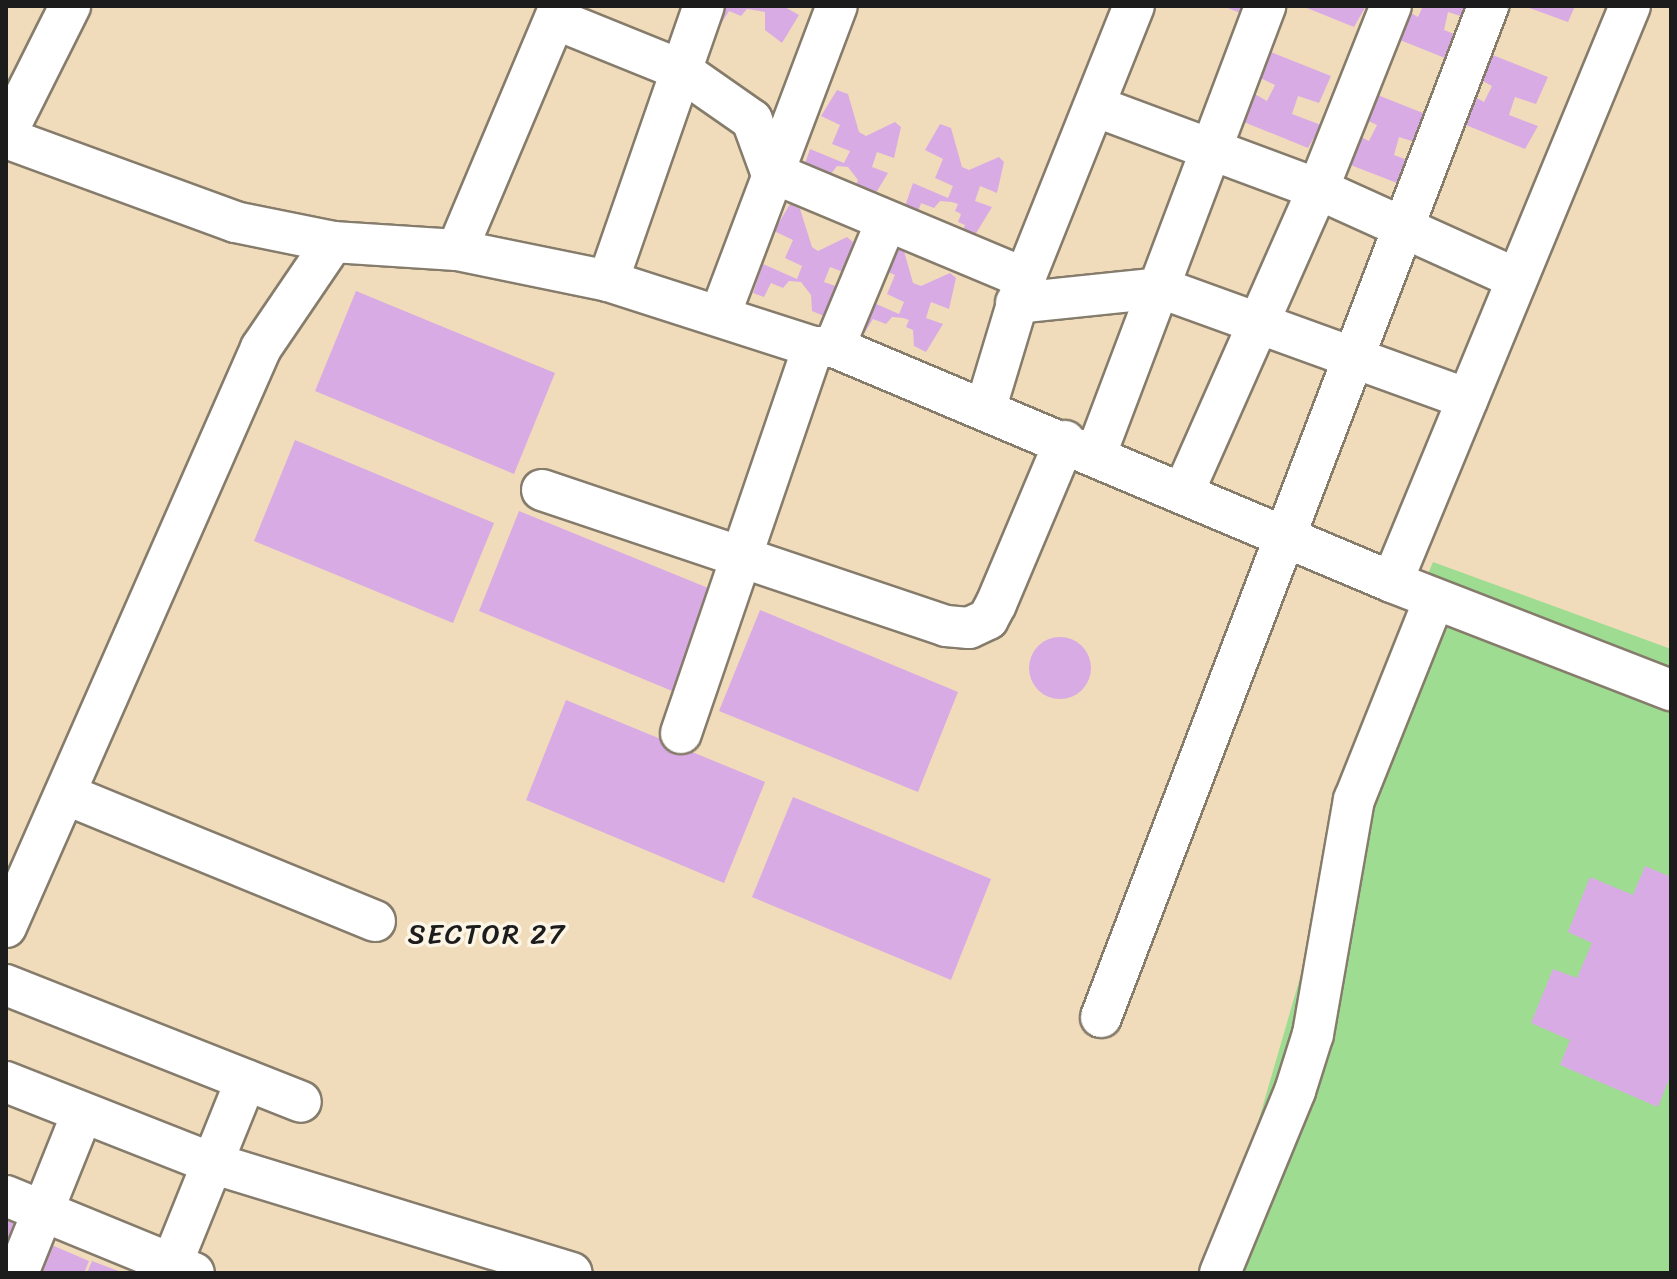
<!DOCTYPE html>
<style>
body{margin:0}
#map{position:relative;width:1677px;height:1279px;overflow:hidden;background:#f0dcbb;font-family:Sriracha,sans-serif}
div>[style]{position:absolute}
.green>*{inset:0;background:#9edc91}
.building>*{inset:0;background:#d9abe4}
.round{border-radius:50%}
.roads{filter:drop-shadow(2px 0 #867c6c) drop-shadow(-2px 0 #867c6c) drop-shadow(0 2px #867c6c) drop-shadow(0 -2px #867c6c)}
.street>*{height:40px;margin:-20px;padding:0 20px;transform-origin:20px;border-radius:20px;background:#fff}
span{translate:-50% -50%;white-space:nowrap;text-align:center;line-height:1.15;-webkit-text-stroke:7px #fcf5e5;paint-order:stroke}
.neighbourhood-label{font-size:28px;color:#1c1c1c;letter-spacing:2px}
.frame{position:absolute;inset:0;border:8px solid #1c1c1c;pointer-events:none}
</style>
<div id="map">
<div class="green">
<div style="clip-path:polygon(1433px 562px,1671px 649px,1671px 1273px,1201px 1273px,1255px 1133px,1393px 657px)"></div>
</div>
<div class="building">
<div style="clip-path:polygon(716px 6px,783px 6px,799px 15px,782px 43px,765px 30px,765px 12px,747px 9px,741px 16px,729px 11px,721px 24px,711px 21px)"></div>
<div style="clip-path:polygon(1223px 6px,1243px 6px,1240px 13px)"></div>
<div style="clip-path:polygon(1302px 6px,1366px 6px,1354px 27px)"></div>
<div style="clip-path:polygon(1398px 6px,1418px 17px,1423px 6px,1476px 6px,1470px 19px,1448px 12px,1444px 30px,1469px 40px,1460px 64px,1385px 34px)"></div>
<div style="clip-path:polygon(1524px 6px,1575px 6px,1568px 22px)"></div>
<div style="clip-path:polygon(1268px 51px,1331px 76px,1319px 103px,1298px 96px,1292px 114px,1321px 125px,1308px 148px,1234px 118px,1246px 89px,1267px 101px,1275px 85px,1256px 76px)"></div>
<div style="clip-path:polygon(1485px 52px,1548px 77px,1536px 104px,1515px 97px,1509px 115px,1538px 126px,1525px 149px,1451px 119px,1463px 90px,1484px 102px,1492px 86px,1473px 76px)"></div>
<div style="clip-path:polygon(837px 90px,848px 94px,859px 132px,866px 136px,895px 122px,901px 127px,894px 158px,877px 152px,872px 167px,888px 173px,871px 201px,855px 187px,858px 180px,848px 167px,837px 166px,831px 174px,818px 169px,814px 181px,800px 178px,810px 149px,844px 163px,850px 151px,832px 144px,840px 125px,821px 116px)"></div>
<div style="clip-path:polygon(1370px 92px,1433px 117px,1421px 144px,1399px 137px,1394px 155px,1423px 166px,1410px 188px,1335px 159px,1347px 130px,1369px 141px,1377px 125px,1358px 116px)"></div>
<div style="clip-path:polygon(940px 124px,951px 128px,962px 167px,969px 170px,999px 157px,1004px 162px,997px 193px,980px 186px,975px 201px,992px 207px,975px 235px,963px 230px,965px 225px,958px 222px,961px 214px,955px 211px,958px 204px,952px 202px,940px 201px,934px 208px,921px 203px,917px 215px,903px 212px,913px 183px,948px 198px,953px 186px,935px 178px,943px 159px,925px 150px)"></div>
<div style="clip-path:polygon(790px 204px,800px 209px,812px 247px,818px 251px,847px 237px,853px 242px,846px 273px,830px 267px,824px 282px,841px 288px,824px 316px,812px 311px,811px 295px,801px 282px,789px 281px,783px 288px,771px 283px,764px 297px,753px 293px,763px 264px,797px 279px,802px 266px,785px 258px,793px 240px,774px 231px)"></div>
<div style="clip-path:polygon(891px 240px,902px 244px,913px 283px,921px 286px,950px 273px,956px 278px,949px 309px,931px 302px,926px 318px,943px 324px,926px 352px,914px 346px,913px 330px,906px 327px,909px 320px,903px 318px,892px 317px,886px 324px,873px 319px,865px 332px,855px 328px,865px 299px,899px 314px,904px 302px,887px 294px,895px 275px,876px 267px)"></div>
<div style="clip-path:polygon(356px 291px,555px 373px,514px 474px,315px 391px)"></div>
<div style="clip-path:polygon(295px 440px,494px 523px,453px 623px,254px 541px)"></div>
<div style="clip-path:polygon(519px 511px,718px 592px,677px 693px,479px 611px)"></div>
<div style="clip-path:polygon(760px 610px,958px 692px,918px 792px,719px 711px)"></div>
<div class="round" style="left:1029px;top:637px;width:62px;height:62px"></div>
<div style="clip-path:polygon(566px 700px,765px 782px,724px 883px,526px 800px)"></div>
<div style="clip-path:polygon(793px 797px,991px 879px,951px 980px,752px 897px)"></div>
<div style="clip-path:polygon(1645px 866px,1671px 877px,1671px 1074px,1658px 1107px,1560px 1065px,1570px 1040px,1531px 1023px,1553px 969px,1577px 978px,1592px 943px,1568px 932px,1590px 877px,1633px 895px)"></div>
<div style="clip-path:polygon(6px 1217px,17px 1221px,6px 1249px)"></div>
<div style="clip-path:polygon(40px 1240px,89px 1261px,84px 1273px,26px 1273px)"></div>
<div style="clip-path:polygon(92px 1261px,124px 1273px,87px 1273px)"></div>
</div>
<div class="roads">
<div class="street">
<div style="left:555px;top:19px;width:134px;rotate:22deg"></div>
<div style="left:679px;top:69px;width:89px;rotate:34.9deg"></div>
<div style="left:752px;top:120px;width:55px;rotate:69.9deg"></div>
<div style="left:771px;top:172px;width:275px;rotate:22.7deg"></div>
<div style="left:1097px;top:107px;width:236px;rotate:20.4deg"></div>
<div style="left:1318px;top:189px;width:218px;rotate:24.3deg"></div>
<div style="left:6px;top:134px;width:143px;rotate:-63.4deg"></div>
<div style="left:6px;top:138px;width:244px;rotate:20.1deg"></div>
<div style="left:235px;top:222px;width:100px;rotate:11.5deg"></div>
<div style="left:333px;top:242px;width:124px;rotate:3.7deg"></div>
<div style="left:457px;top:250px;width:154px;rotate:11.6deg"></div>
<div style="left:608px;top:281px;width:215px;rotate:17.8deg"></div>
<div style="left:813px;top:347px;width:21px"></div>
<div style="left:834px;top:347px;width:605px;rotate:22.84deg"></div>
<div style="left:1392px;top:582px;width:299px;rotate:21.2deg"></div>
<div style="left:457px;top:250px;width:265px;rotate:-67.1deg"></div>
<div style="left:608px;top:281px;width:291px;rotate:-70.8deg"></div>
<div style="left:1016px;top:303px;width:146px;rotate:-5.9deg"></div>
<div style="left:1161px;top:288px;width:326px;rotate:19.9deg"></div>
<div style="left:720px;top:315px;width:330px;rotate:-69.3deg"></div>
<div style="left:834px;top:347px;width:135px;rotate:-67.4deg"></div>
<div style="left:986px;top:407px;width:135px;rotate:-73.2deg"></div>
<div style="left:1025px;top:278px;width:293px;rotate:-68.2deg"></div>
<div style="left:1096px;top:454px;width:479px;rotate:-69.3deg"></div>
<div style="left:542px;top:490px;width:426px;rotate:18.6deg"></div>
<div style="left:946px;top:626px;width:23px;rotate:5deg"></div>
<div style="left:969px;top:628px;width:21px;rotate:-25deg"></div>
<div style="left:988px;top:619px;width:17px;rotate:-62deg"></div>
<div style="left:996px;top:604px;width:177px;rotate:-67.1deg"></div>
<div style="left:1184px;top:491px;width:330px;rotate:-66.1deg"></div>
<div style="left:1318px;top:189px;width:197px;rotate:-68.3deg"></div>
<div style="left:1392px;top:582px;width:623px;rotate:-67.55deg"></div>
<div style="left:681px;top:733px;width:408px;rotate:-71.1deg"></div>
<div style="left:65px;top:794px;width:335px;rotate:22.3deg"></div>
<div style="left:6px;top:927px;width:633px;rotate:-66.23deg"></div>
<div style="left:261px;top:348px;width:128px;rotate:-55.8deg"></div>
<div style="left:6px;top:985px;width:317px;rotate:21.6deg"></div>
<div style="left:1101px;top:1017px;width:1083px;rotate:-69.05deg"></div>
<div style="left:6px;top:1082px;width:221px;rotate:21.5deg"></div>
<div style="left:212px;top:1163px;width:376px;rotate:17deg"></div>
<div style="left:6px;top:1196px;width:203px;rotate:22.3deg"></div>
<div style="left:18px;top:1273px;width:169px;rotate:-68.1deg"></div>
<div style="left:168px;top:1273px;width:208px;rotate:-68deg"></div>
<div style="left:1220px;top:1273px;width:197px;rotate:-67.6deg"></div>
<div style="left:1295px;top:1091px;width:60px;rotate:-72.5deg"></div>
<div style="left:1313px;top:1034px;width:238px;rotate:-80.1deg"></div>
<div style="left:1354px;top:800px;width:215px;rotate:-68.2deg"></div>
</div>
</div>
<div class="neighbourhood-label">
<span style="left:487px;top:934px">SECTOR 27</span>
</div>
<div class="frame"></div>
</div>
